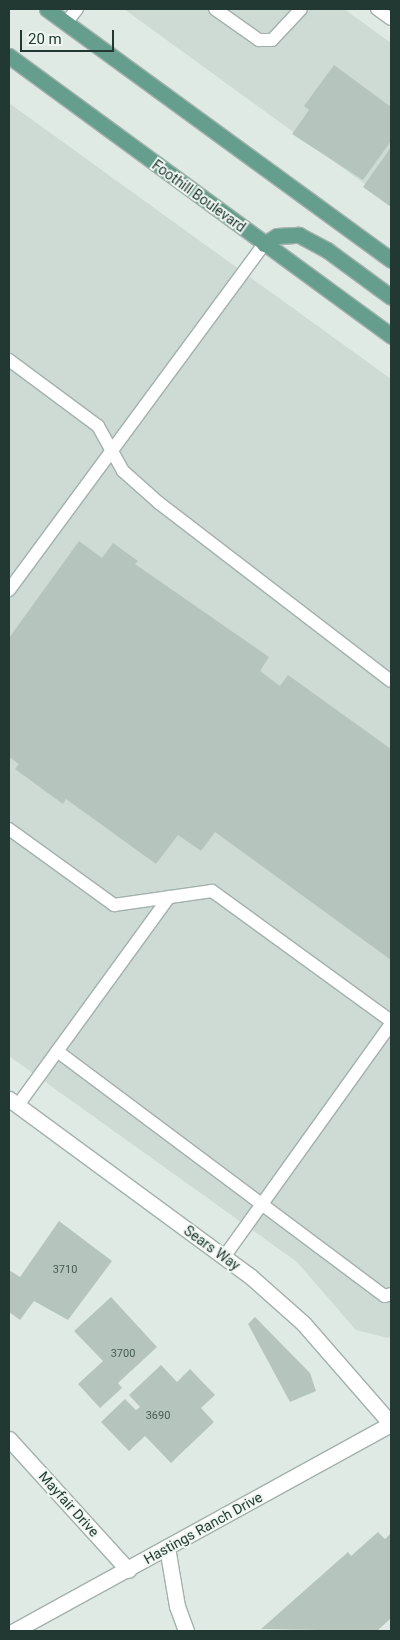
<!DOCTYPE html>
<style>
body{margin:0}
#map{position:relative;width:400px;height:1640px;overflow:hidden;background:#e0eae5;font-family:Roboto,sans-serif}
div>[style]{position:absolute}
.built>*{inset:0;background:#cedad4}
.building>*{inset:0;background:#b5c5be}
.roads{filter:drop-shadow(1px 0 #a3b1ac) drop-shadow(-1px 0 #a3b1ac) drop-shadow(0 1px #a3b1ac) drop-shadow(0 -1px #a3b1ac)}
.service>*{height:12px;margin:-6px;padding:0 6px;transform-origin:6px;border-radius:6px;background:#fff}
.minor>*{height:15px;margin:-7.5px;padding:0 7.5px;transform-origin:7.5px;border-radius:7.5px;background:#fff}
.primary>*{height:15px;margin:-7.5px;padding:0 7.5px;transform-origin:7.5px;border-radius:7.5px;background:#669e8d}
span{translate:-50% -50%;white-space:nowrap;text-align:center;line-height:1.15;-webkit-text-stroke:4px #f0f7f3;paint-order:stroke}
.number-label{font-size:11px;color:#465c55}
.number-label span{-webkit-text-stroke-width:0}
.street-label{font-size:14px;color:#213932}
.frame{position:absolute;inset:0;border:10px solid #213932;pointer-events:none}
.scale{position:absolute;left:20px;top:30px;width:94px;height:22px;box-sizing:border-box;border:2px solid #213932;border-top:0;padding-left:6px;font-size:15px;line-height:18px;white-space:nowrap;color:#213932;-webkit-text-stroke:4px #f0f7f3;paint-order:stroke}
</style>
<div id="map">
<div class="built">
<div style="clip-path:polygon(124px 9px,344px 9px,391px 43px,391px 203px)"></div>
<div style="clip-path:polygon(9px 103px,391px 379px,391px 1336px,388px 1338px,356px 1330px,297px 1262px,9px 1056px)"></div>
</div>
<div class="building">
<div style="clip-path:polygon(334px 65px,391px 107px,391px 141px,363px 180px,292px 134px,309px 110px,304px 106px)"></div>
<div style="clip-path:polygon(391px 147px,391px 207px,363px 187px)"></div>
<div style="clip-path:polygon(79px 541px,102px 558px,113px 543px,138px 561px,135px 564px,269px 657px,260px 671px,280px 686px,288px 675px,391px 749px,391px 960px,215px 832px,201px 851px,178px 835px,156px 864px,66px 799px,63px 804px,15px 769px,19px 764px,9px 757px,9px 638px)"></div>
<div style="clip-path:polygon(59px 1221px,112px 1261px,68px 1320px,34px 1301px,20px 1320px,9px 1312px,9px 1270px,20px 1277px)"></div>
<div style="clip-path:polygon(111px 1297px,157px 1347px,118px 1383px,122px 1388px,100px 1408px,78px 1384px,103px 1361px,74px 1331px)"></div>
<div style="clip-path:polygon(255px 1317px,310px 1373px,316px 1391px,290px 1402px,248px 1324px)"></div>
<div style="clip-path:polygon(161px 1365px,177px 1382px,190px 1369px,215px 1395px,201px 1408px,214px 1422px,171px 1463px,145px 1436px,129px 1451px,101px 1422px,125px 1399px,136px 1410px,140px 1407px,129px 1395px)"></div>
<div style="clip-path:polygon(378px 1532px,385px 1539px,391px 1533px,391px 1618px,377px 1631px,261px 1629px,348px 1552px,351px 1556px)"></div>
</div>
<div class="roads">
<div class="service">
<div style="left:215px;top:9px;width:54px;rotate:35.2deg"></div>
<div style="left:259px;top:40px;width:13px"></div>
<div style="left:272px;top:40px;width:42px;rotate:-46.9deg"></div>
<div style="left:377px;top:9px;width:17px;rotate:36deg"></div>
<div style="left:66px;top:23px;width:18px;rotate:-52deg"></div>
<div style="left:9px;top:360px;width:111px;rotate:36.6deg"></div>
<div style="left:98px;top:426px;width:51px;rotate:60.9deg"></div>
<div style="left:123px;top:471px;width:48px;rotate:41.6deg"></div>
<div style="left:159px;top:503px;width:292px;rotate:37.5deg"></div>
<div style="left:9px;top:590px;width:430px;rotate:-53.6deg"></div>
<div style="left:9px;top:829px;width:130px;rotate:35.9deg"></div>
<div style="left:114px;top:905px;width:99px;rotate:-8.1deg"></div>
<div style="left:212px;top:891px;width:221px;rotate:36deg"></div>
<div style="left:57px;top:1051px;width:409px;rotate:36.8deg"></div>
<div style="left:385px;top:1296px;width:6px;rotate:-18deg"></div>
<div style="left:18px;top:1105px;width:257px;rotate:-54deg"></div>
<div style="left:224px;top:1257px;width:287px;rotate:-54.4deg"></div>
</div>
<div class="minor">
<div style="left:9px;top:1099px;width:299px;rotate:36.3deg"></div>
<div style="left:250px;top:1276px;width:71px;rotate:41.6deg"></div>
<div style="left:303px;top:1323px;width:134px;rotate:48.9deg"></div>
<div style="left:9px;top:1439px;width:177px;rotate:47.7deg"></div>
<div style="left:167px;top:1547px;width:60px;rotate:80.4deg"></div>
<div style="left:177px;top:1606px;width:27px;rotate:70deg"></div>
<div style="left:14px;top:1631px;width:430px;rotate:-28.8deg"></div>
</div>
<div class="primary">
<div style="left:47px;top:9px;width:426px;rotate:36.1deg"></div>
<div style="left:9px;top:56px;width:474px;rotate:36.2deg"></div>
<div style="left:264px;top:244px;width:15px;rotate:-32deg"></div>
<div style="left:277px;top:236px;width:22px;rotate:-3deg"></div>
<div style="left:299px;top:235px;width:32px;rotate:28deg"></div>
<div style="left:327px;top:250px;width:79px;rotate:36.3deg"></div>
</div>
</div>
<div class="number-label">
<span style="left:65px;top:1270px">3710</span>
<span style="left:123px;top:1354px">3700</span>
<span style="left:158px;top:1416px">3690</span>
</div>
<div class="street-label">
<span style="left:199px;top:196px;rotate:36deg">Foothill Boulevard</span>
<span style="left:212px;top:1248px;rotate:36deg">Sears Way</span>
<span style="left:69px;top:1504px;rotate:48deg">Mayfair Drive</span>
<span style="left:203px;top:1528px;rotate:-29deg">Hastings Ranch Drive</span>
</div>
<div class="frame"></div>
<div class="scale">20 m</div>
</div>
